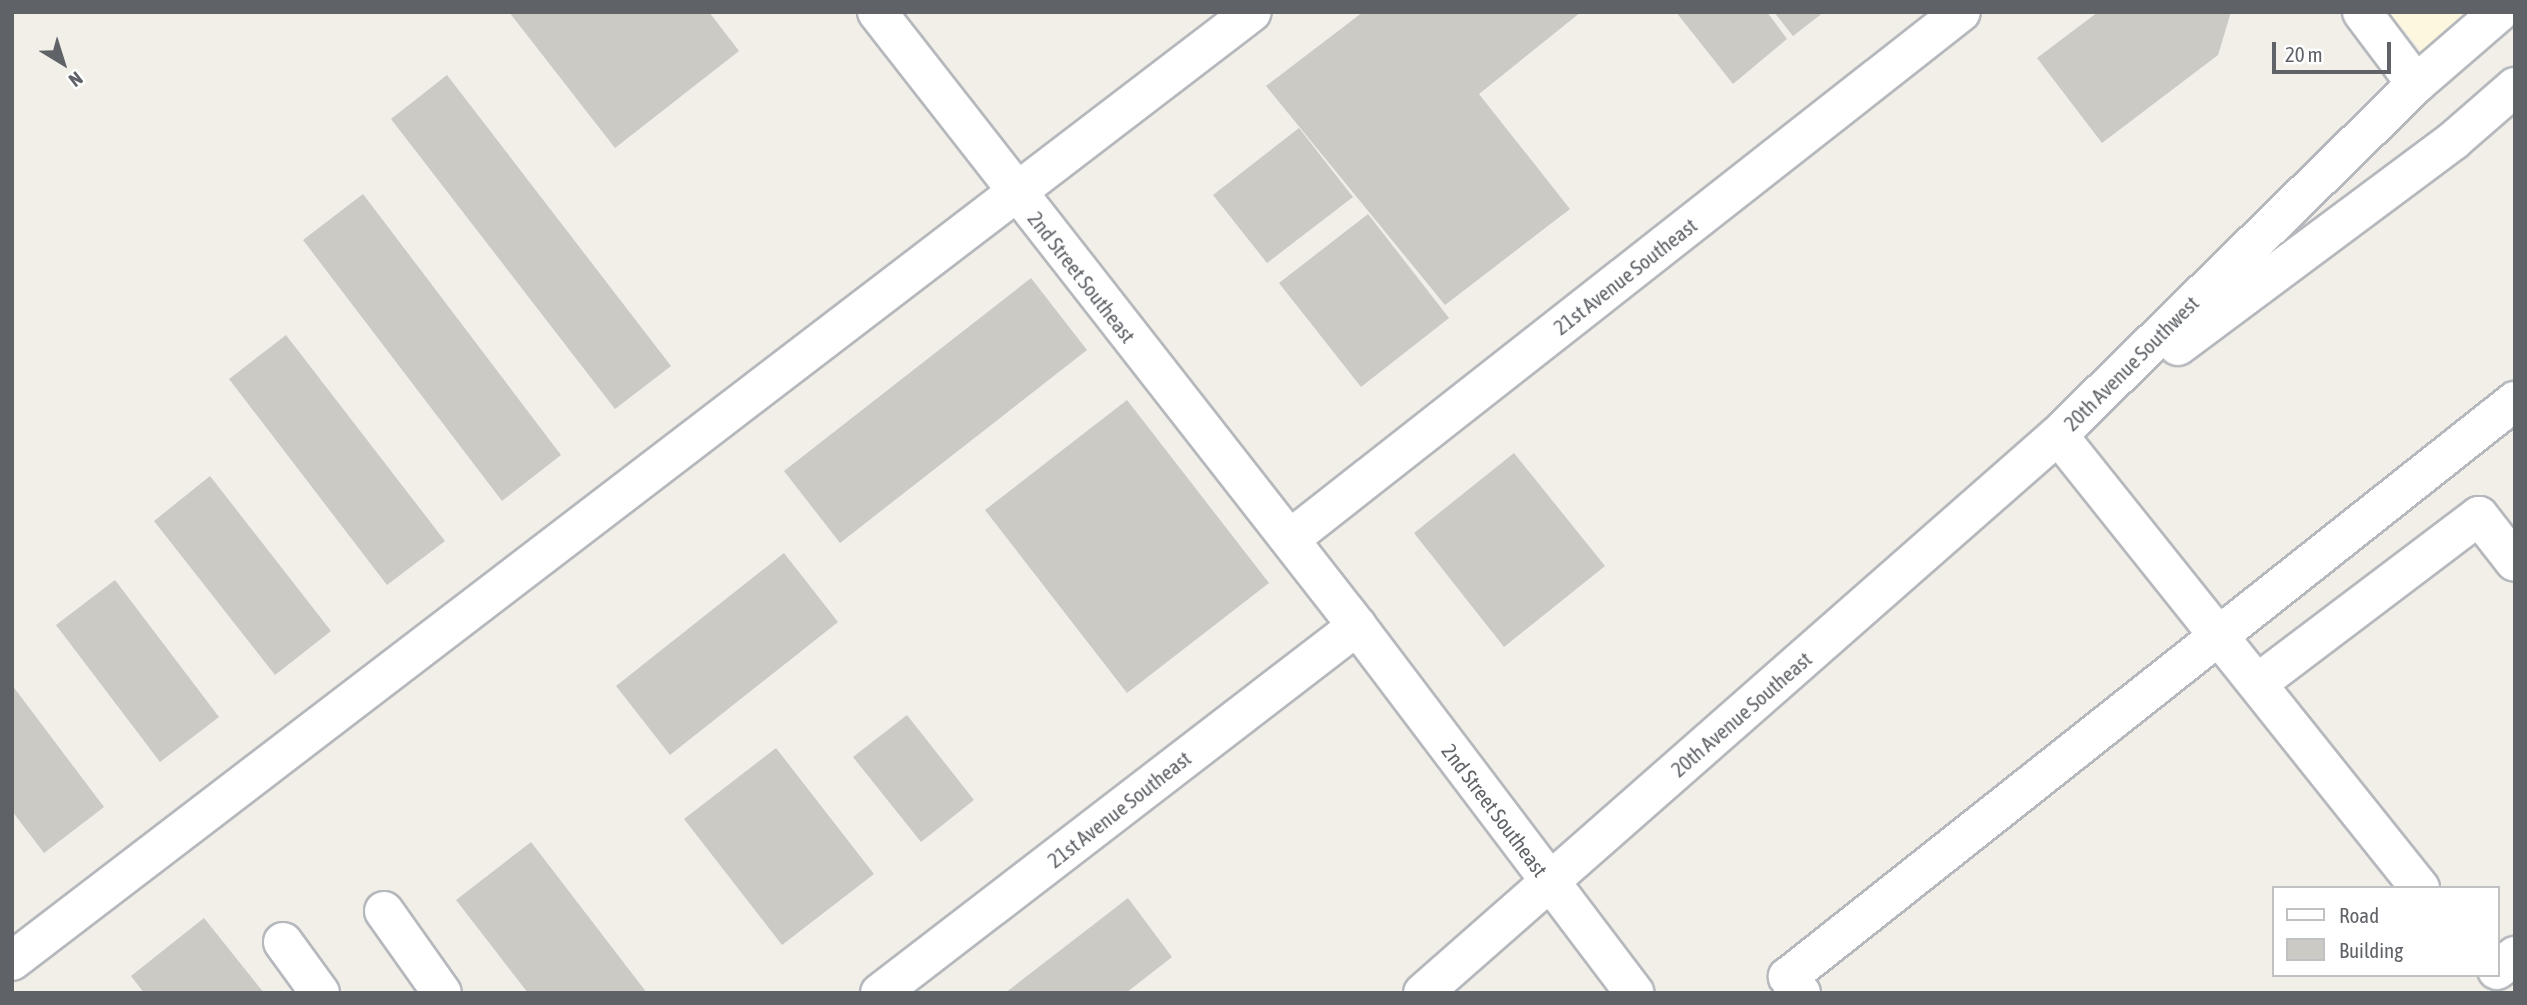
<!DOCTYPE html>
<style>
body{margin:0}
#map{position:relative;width:2527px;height:1005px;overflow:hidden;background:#f1efe8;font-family:"Asap Condensed",sans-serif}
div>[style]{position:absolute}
.commercial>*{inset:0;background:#fef7e0}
.building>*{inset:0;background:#cccac5}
.roads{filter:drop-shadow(2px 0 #b5b8bc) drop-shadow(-2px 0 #b5b8bc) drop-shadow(0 2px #b5b8bc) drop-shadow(0 -2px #b5b8bc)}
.minor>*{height:38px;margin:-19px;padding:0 19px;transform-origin:19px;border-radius:19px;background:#fff}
span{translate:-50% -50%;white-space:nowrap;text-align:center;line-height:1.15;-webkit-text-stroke:5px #fff;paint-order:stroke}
.street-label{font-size:21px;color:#5f6368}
.frame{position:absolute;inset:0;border:14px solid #5f6368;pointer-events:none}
.legend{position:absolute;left:2272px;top:886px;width:228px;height:91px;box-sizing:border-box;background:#fff;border:2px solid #bfc1c3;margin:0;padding:9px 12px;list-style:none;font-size:21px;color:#5f6368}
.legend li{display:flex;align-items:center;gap:14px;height:35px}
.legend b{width:35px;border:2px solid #bfc1c3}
.north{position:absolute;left:28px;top:28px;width:70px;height:70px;-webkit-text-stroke:5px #fff;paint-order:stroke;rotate:142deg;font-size:19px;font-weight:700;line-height:28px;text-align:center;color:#5f6368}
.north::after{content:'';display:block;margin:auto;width:24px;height:32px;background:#5f6368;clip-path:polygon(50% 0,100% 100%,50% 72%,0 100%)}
.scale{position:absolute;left:2272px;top:42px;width:119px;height:32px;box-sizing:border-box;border:4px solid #5f6368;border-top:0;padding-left:9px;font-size:21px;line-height:24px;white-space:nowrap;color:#5f6368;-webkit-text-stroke:5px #fff;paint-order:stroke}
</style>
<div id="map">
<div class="commercial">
<div style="clip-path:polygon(2389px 12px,2467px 12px,2422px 52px)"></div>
</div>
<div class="building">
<div style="clip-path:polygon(509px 12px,709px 12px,739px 51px,615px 148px)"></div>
<div style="clip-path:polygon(1363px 12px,1581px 12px,1479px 94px,1570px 209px,1445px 305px,1266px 86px)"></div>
<div style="clip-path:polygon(1676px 12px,1767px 12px,1787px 39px,1733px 84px)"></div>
<div style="clip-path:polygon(1774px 12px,1824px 12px,1793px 36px)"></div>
<div style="clip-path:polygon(2098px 12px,2231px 12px,2218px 55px,2102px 143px,2037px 58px)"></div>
<div style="clip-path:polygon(447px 75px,671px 366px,615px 409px,391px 119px)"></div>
<div style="clip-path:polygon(1299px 128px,1353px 197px,1267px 263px,1213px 195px)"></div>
<div style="clip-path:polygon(363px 194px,561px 455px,502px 501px,303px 240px)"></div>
<div style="clip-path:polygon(1368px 214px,1449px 318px,1361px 387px,1279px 283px)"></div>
<div style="clip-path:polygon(1031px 278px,1087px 350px,840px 543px,784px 471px)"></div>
<div style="clip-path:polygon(286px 335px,445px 541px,387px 585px,229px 379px)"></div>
<div style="clip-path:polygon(1127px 400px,1269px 583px,1127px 693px,985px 510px)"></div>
<div style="clip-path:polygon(1514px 453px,1605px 566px,1504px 647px,1414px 533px)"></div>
<div style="clip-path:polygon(210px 476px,331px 631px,275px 675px,154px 521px)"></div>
<div style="clip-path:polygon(784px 553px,838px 622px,670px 755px,616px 686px)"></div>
<div style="clip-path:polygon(115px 580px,219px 717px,160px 762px,56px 625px)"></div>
<div style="clip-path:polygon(12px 685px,104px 807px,44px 853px,12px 811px)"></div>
<div style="clip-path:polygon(907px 715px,974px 800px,921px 842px,853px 757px)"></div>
<div style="clip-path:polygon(776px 748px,874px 874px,782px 945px,684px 819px)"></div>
<div style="clip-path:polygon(531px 842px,647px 993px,528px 993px,456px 900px)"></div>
<div style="clip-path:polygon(1128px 898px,1172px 957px,1126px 993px,1005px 993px)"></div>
<div style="clip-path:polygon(204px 918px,264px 993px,144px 993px,131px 976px)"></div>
</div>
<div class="roads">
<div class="minor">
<div style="left:877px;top:12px;width:779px;rotate:51.98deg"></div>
<div style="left:1357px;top:626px;width:460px;rotate:52.9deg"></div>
<div style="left:2362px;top:12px;width:90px;rotate:53.1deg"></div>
<div style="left:2178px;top:346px;width:344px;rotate:-36.7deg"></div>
<div style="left:2454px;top:140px;width:81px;rotate:-41deg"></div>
<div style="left:2058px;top:435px;width:580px;rotate:51.37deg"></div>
<div style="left:1290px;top:539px;width:853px;rotate:-38.15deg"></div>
<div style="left:2258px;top:683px;width:277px;rotate:-37.1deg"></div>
<div style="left:2479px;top:516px;width:58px;rotate:52deg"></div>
<div style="left:384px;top:911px;width:100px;rotate:54.7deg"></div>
<div style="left:283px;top:942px;width:63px;rotate:54deg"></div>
<div style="left:12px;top:961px;width:1561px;rotate:-37.43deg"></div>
<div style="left:2497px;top:970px;width:23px;rotate:-38deg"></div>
<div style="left:880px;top:993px;width:602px;rotate:-37.57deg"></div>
<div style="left:1423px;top:993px;width:845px;rotate:-41.31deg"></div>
<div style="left:2058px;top:435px;width:501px;rotate:-44.43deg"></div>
<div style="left:2416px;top:84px;width:110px;rotate:-40.9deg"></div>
<div style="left:1801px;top:993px;width:21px;rotate:-129deg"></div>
<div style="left:1788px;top:977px;width:928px;rotate:-38.39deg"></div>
</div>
</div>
<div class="street-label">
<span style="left:1625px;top:276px;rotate:-38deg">21st Avenue Southeast</span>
<span style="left:1082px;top:277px;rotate:52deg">2nd Street Southeast</span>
<span style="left:2131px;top:363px;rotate:-45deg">20th Avenue Southwest</span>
<span style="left:1741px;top:714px;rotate:-41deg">20th Avenue Southeast</span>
<span style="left:1119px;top:809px;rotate:-38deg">21st Avenue Southeast</span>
<span style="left:1495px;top:810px;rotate:53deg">2nd Street Southeast</span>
</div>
<div class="frame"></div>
<ul class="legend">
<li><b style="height:9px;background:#fff"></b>Road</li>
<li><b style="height:19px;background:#cccac5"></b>Building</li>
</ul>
<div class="north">N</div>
<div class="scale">20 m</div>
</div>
